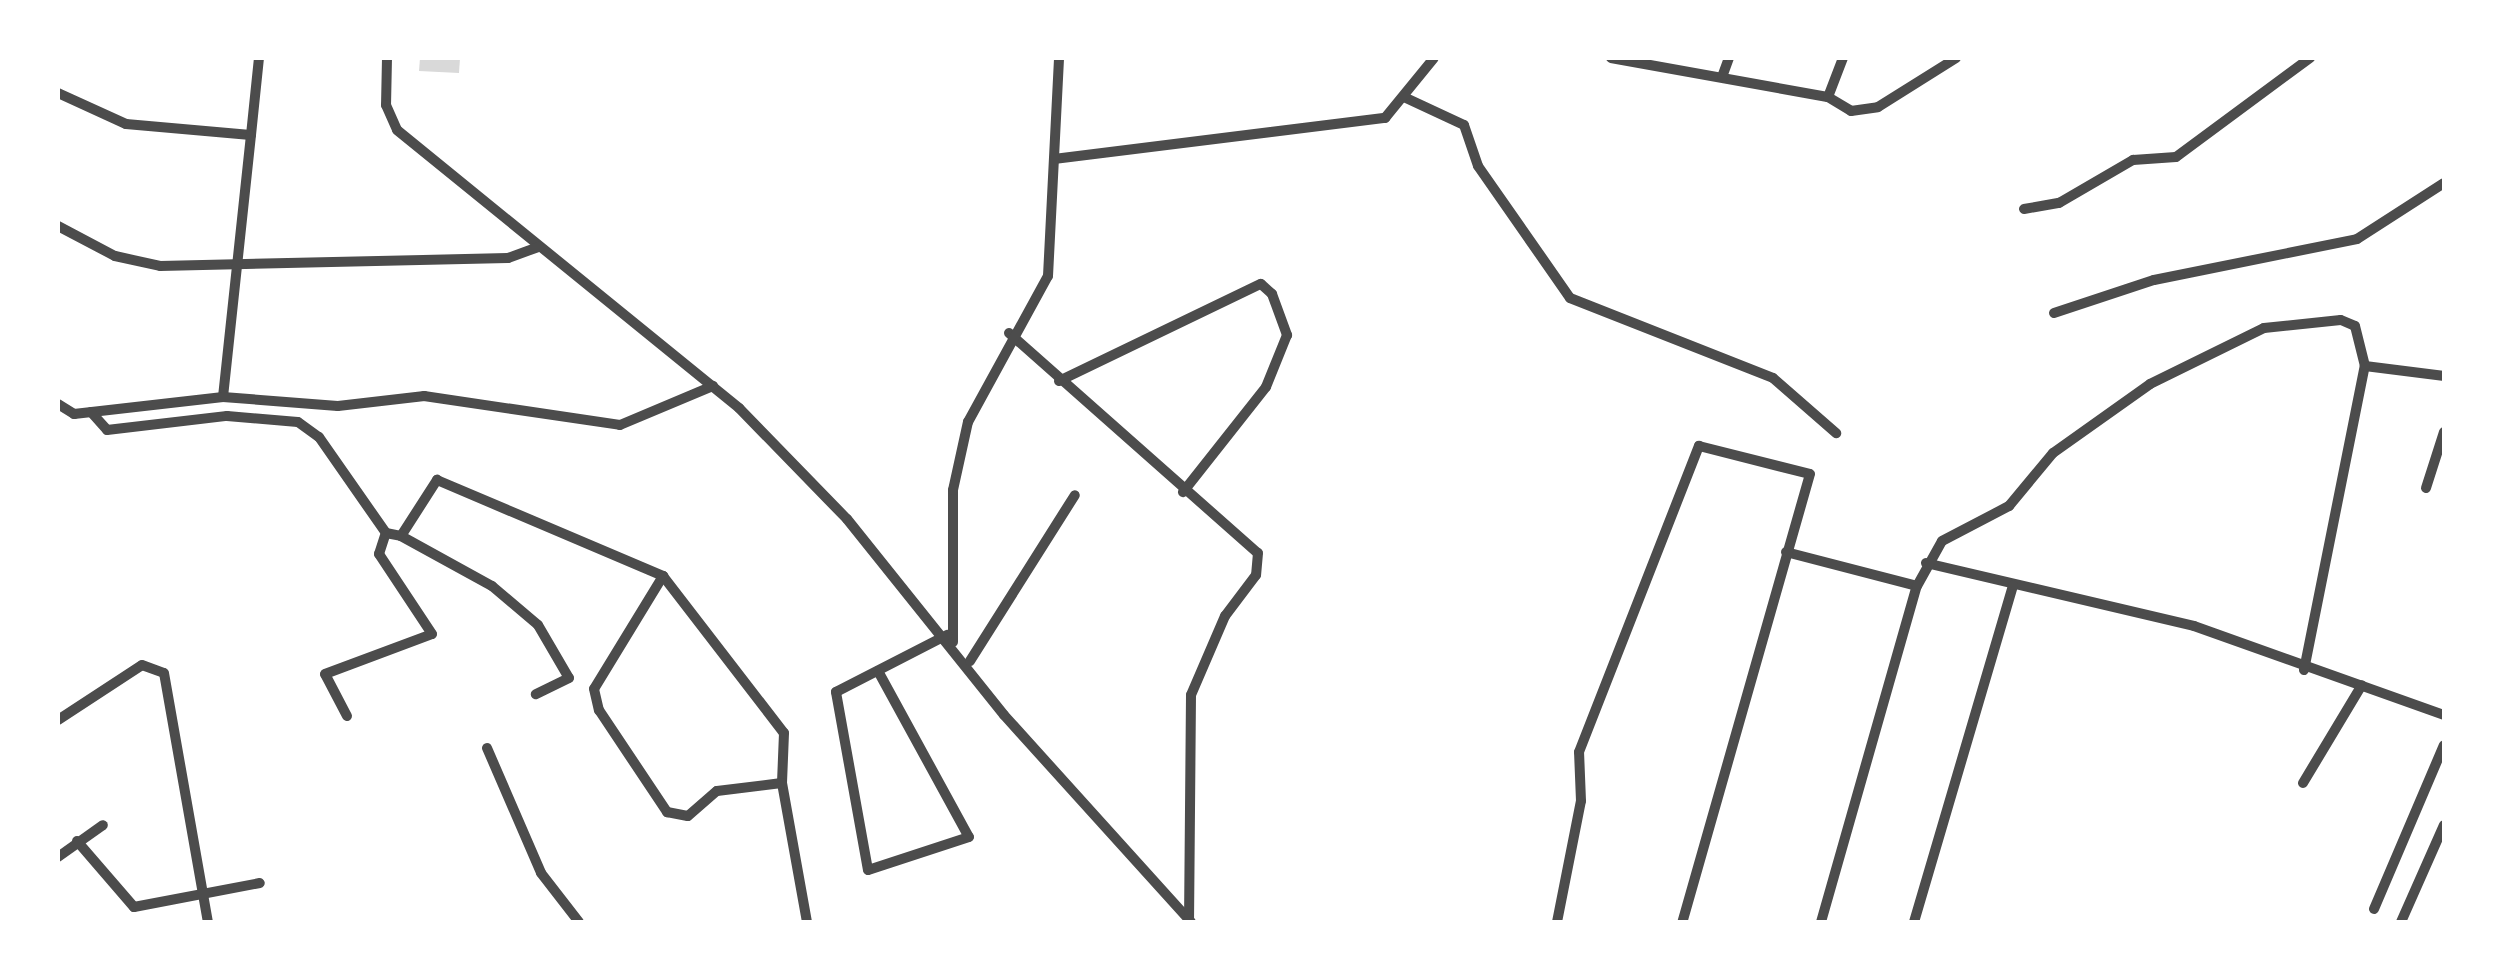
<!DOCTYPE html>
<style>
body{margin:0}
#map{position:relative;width:2502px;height:980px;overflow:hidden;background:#fff;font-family:"Crimson Pro",serif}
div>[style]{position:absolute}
.water>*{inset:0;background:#d9d9d9}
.minor>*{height:10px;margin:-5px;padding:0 5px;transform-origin:5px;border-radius:5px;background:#4c4c4c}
span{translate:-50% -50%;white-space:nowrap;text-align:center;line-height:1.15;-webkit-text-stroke:10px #fff;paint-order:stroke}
.frame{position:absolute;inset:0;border:60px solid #fff;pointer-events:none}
</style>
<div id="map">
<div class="water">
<div style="clip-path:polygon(420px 58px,460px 58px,459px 73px,419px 71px)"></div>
</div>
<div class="minor">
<div style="left:387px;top:58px;width:47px;rotate:91.2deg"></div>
<div style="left:386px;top:105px;width:27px;rotate:66deg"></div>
<div style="left:397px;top:130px;width:441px;rotate:39.1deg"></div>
<div style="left:739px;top:408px;width:155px;rotate:45.8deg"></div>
<div style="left:847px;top:519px;width:251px;rotate:51.3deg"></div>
<div style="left:1004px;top:715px;width:279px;rotate:47.9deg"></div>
<div style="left:1611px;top:58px;width:220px;rotate:10.2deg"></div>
<div style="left:1828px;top:97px;width:27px;rotate:31deg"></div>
<div style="left:1851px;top:111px;width:27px;rotate:-8deg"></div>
<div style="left:1878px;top:107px;width:92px;rotate:-32.1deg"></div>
<div style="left:1722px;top:77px;width:20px;rotate:-70deg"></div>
<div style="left:58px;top:93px;width:75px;rotate:24.5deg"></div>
<div style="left:126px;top:124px;width:125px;rotate:5deg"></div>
<div style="left:251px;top:135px;width:77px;rotate:-84.1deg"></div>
<div style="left:1828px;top:97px;width:42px;rotate:-69deg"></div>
<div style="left:1406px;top:98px;width:64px;rotate:25deg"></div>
<div style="left:1464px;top:125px;width:43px;rotate:71.1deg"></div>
<div style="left:1478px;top:166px;width:161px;rotate:55.1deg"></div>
<div style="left:1570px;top:298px;width:218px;rotate:21.5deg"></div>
<div style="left:1773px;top:378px;width:84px;rotate:41.1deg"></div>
<div style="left:1054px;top:159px;width:334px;rotate:-7.1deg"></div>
<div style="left:1385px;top:118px;width:77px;rotate:-50.8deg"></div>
<div style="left:2024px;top:209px;width:36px;rotate:-10deg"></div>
<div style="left:2059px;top:203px;width:86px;rotate:-30.2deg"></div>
<div style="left:2133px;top:160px;width:43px;rotate:-4deg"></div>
<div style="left:2176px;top:157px;width:167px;rotate:-36.5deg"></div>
<div style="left:58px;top:226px;width:64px;rotate:27.8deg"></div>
<div style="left:115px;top:256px;width:46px;rotate:12.5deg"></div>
<div style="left:160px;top:266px;width:348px;rotate:-1.3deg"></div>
<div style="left:508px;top:258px;width:33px;rotate:-20deg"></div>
<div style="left:2054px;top:313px;width:105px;rotate:-18.3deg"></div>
<div style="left:2154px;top:280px;width:207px;rotate:-11.4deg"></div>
<div style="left:2357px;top:239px;width:103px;rotate:-32.8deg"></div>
<div style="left:1009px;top:333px;width:332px;rotate:41.5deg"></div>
<div style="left:1258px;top:553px;width:22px;rotate:95deg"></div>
<div style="left:1256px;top:575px;width:51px;rotate:127.1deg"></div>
<div style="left:1225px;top:616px;width:86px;rotate:113.3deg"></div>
<div style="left:1191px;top:695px;width:225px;rotate:90.5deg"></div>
<div style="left:1059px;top:381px;width:224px;rotate:-25.7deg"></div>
<div style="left:1261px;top:284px;width:15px;rotate:42deg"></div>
<div style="left:1272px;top:294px;width:44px;rotate:69.9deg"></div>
<div style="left:1287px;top:335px;width:56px;rotate:112deg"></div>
<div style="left:1266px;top:387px;width:134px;rotate:128.3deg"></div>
<div style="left:223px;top:397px;width:263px;rotate:-83.9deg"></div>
<div style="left:58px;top:404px;width:19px;rotate:32deg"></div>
<div style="left:74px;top:414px;width:150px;rotate:-6.5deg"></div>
<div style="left:223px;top:397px;width:115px;rotate:4.5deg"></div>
<div style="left:338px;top:406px;width:87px;rotate:-6.6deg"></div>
<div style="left:424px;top:396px;width:198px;rotate:8.4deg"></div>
<div style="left:620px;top:425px;width:101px;rotate:-22.8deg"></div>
<div style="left:91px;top:412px;width:24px;rotate:48deg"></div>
<div style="left:107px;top:430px;width:121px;rotate:-6.7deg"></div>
<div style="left:227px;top:416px;width:71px;rotate:4.8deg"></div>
<div style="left:298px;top:422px;width:26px;rotate:36deg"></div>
<div style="left:319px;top:437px;width:117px;rotate:55.1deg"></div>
<div style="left:386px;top:533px;width:15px;rotate:11deg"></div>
<div style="left:401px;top:536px;width:67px;rotate:-57.3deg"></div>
<div style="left:437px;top:480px;width:246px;rotate:23deg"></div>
<div style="left:663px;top:576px;width:198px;rotate:52.4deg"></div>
<div style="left:784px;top:733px;width:50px;rotate:92.3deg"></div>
<div style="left:782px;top:783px;width:141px;rotate:79.8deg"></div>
<div style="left:2426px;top:488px;width:59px;rotate:-72.2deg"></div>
<div style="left:401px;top:536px;width:104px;rotate:28.8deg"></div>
<div style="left:492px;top:586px;width:60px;rotate:40.3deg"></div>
<div style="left:538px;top:625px;width:61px;rotate:59.7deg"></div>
<div style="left:569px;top:678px;width:37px;rotate:154deg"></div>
<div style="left:1786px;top:552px;width:135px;rotate:14.5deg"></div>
<div style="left:1926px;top:563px;width:275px;rotate:13.2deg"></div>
<div style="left:2194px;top:626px;width:265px;rotate:19.6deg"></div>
<div style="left:663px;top:576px;width:132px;rotate:121.4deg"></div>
<div style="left:594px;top:689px;width:22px;rotate:77deg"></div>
<div style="left:599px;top:710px;width:123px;rotate:56.3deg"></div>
<div style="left:667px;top:812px;width:21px;rotate:11deg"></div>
<div style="left:688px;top:816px;width:38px;rotate:-41deg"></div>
<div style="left:717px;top:791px;width:65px;rotate:-7deg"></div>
<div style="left:953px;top:642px;width:152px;rotate:-90deg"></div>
<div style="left:953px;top:490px;width:70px;rotate:-77.6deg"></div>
<div style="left:968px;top:422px;width:166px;rotate:-61.3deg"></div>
<div style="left:1048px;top:276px;width:218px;rotate:-87.1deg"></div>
<div style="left:970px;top:661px;width:196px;rotate:-57.7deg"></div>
<div style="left:2304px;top:670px;width:310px;rotate:-78.7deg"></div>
<div style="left:2365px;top:366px;width:80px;rotate:7.2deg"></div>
<div style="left:878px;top:671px;width:189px;rotate:61.3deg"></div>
<div style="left:969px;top:837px;width:106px;rotate:161.9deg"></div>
<div style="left:868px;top:870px;width:181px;rotate:-100.2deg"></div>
<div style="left:836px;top:692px;width:125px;rotate:-27.2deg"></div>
<div style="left:347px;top:716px;width:47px;rotate:-117.6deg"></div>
<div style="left:325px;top:674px;width:114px;rotate:-20.5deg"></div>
<div style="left:432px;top:634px;width:96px;rotate:-123.5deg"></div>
<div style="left:379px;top:554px;width:22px;rotate:-72deg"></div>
<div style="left:58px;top:720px;width:100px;rotate:-33.2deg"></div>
<div style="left:142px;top:665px;width:23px;rotate:20deg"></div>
<div style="left:164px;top:673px;width:253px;rotate:80deg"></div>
<div style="left:487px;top:748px;width:136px;rotate:66.6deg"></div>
<div style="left:541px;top:873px;width:62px;rotate:52.2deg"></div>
<div style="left:2303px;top:783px;width:114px;rotate:-59deg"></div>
<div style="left:77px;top:841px;width:87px;rotate:49.2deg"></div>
<div style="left:134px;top:907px;width:128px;rotate:-10.8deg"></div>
<div style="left:58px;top:857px;width:55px;rotate:-35.4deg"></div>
<div style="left:2374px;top:909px;width:178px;rotate:-66.9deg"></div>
<div style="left:1557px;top:922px;width:123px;rotate:-78.8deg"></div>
<div style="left:1581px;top:801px;width:49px;rotate:-92.3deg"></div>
<div style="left:1579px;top:752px;width:329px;rotate:-68.6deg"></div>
<div style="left:1699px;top:446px;width:114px;rotate:14.2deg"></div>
<div style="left:1810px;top:474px;width:466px;rotate:105.9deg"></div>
<div style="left:1821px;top:922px;width:349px;rotate:-74.1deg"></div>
<div style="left:1917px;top:586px;width:51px;rotate:-60.9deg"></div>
<div style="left:1942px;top:541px;width:76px;rotate:-27.6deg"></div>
<div style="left:2009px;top:506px;width:69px;rotate:-50.3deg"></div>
<div style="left:2053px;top:453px;width:119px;rotate:-35.4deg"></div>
<div style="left:2150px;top:384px;width:127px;rotate:-26.2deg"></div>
<div style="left:2264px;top:328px;width:77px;rotate:-5.9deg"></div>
<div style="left:2341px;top:320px;width:15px;rotate:23deg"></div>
<div style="left:2355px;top:326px;width:41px;rotate:76deg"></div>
<div style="left:1914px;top:922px;width:351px;rotate:-73.6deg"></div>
<div style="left:2401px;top:922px;width:106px;rotate:-66.1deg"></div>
</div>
<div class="frame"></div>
</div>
